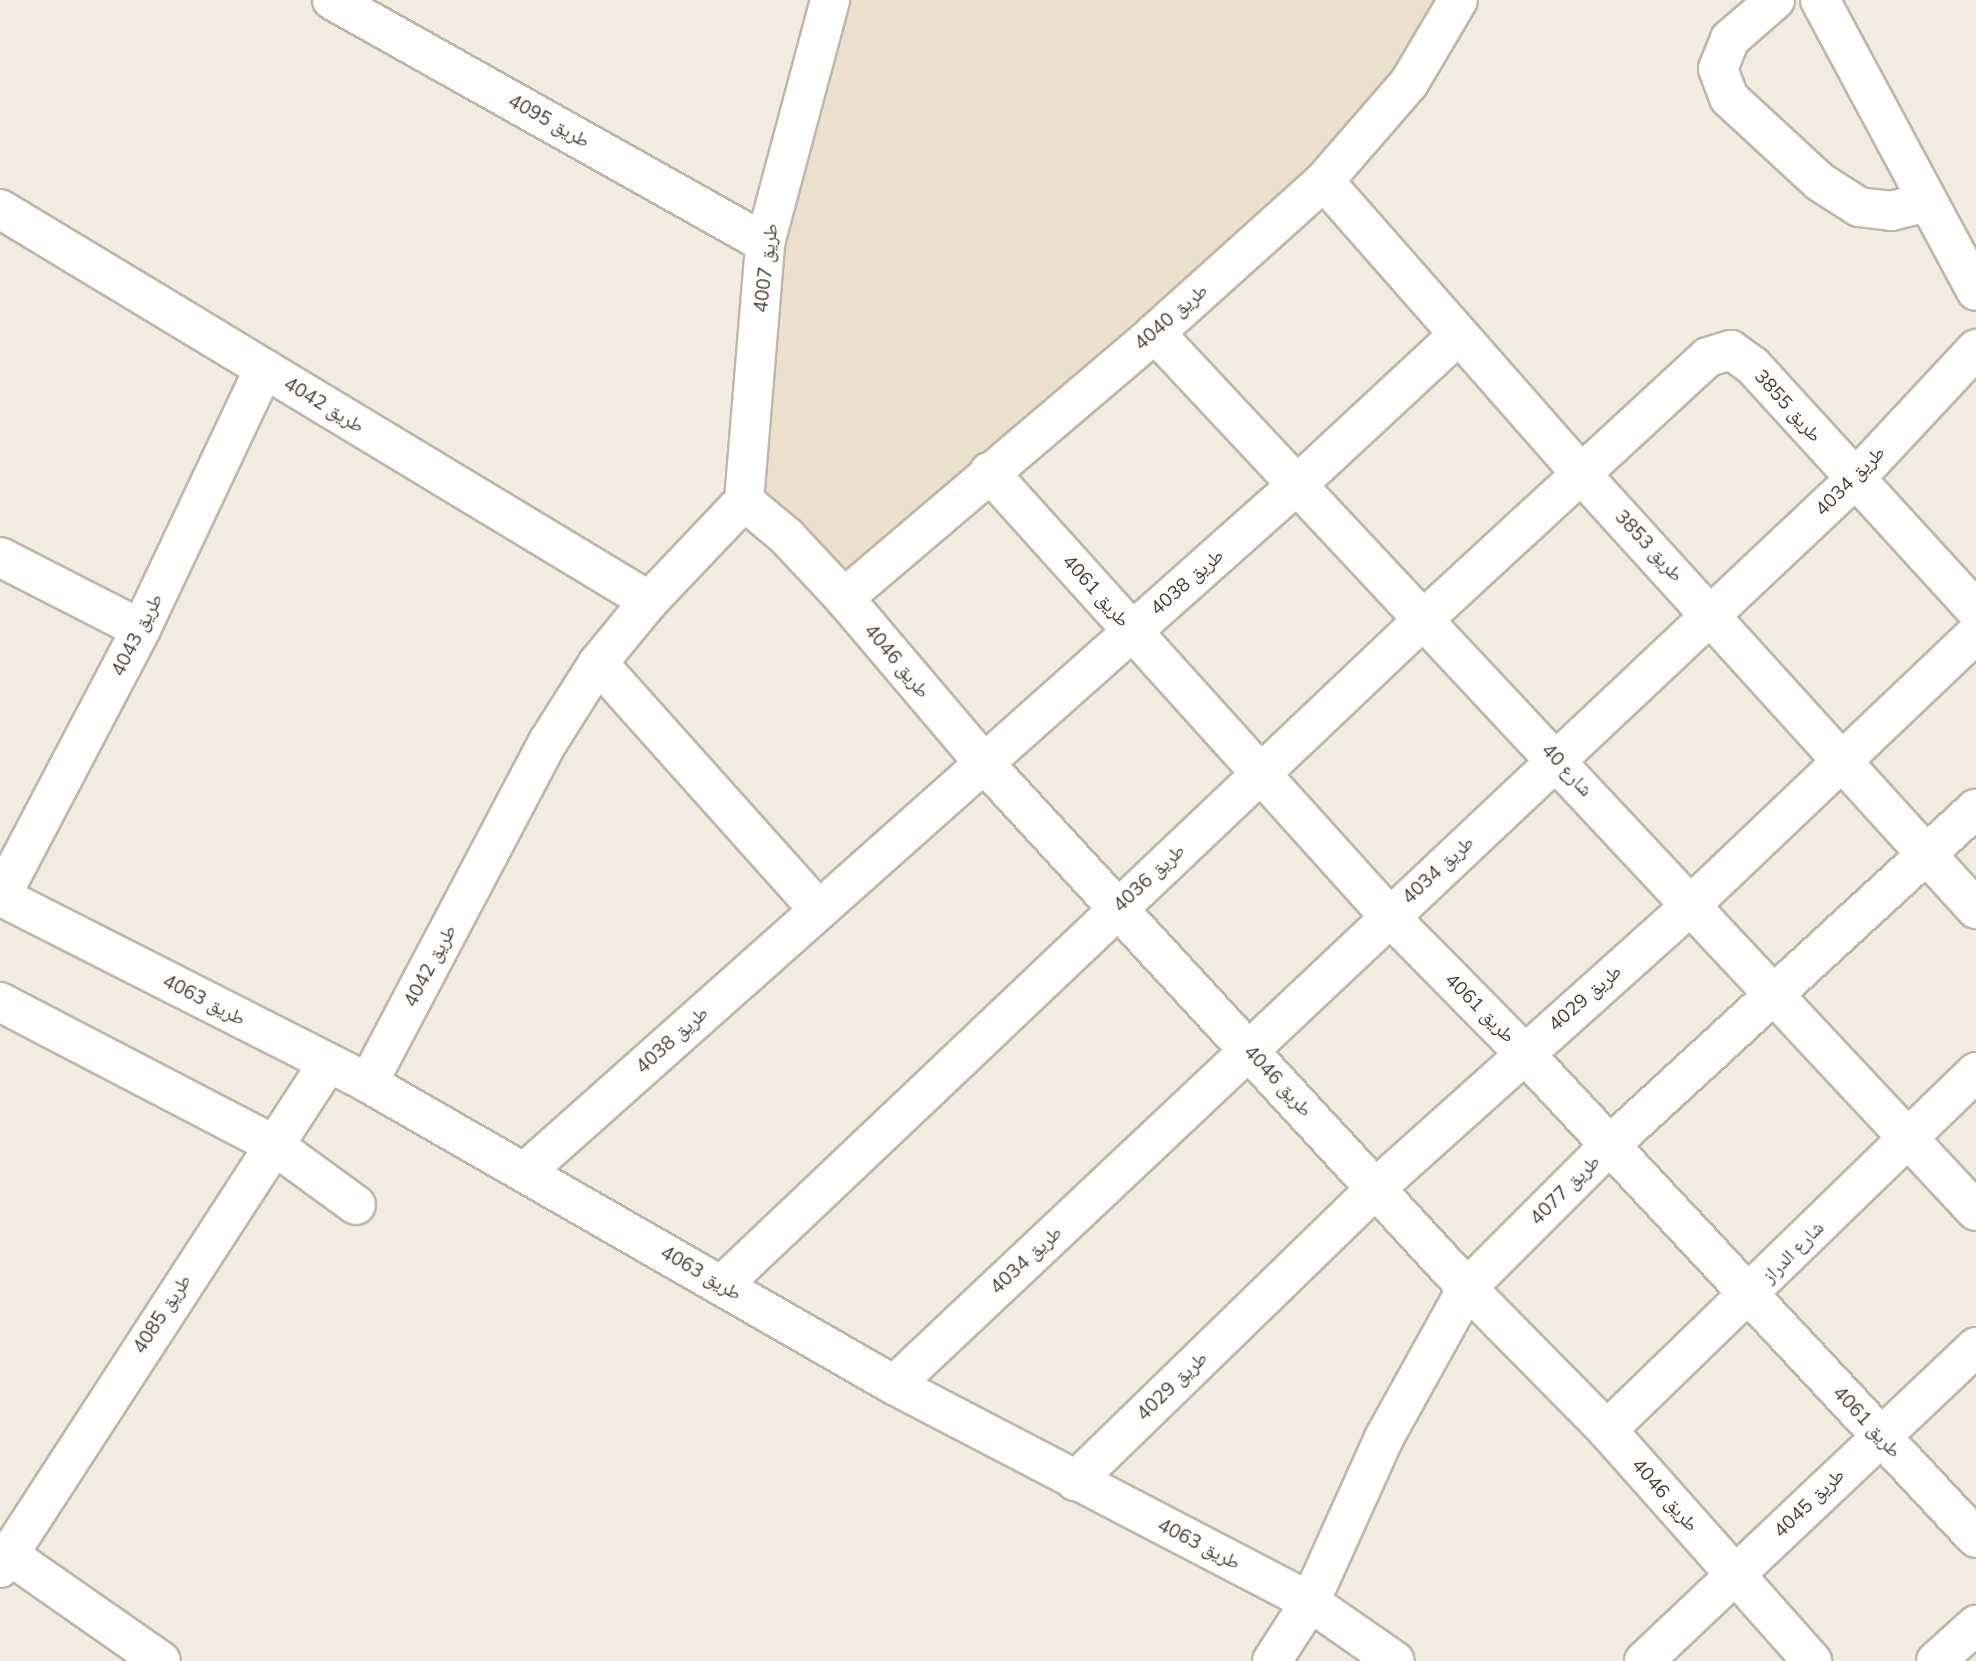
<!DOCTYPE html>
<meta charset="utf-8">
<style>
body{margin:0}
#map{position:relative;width:1976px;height:1661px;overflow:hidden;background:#f1ece2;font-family:Mulish,"Noto Naskh Arabic",sans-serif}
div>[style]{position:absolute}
.education>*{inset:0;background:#ebe0cb}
.roads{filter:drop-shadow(2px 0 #bfb6a8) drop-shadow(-2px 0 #bfb6a8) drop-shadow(0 2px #bfb6a8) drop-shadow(0 -2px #bfb6a8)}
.minor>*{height:38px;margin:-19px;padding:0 19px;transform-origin:19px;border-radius:19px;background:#fff}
span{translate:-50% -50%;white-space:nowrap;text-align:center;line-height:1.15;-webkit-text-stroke:7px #fff;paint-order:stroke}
.street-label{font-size:19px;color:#433b33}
</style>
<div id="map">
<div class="education">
<div style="clip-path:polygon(830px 0,1458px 0,1409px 83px,844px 598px,744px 501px,765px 243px)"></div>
</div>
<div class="roads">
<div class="minor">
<div style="left:332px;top:0;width:497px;rotate:29.3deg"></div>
<div style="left:1775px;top:0;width:60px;rotate:139.1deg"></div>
<div style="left:1730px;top:39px;width:32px;rotate:112deg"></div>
<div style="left:1718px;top:69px;width:31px;rotate:69deg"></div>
<div style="left:1729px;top:98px;width:124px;rotate:42.7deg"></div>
<div style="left:1820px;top:182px;width:46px;rotate:32.7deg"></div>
<div style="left:1859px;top:207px;width:32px;rotate:7deg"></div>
<div style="left:1891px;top:211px;width:38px;rotate:-14deg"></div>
<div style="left:1820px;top:0;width:330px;rotate:61.8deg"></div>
<div style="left:1324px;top:181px;width:393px;rotate:48.7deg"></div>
<div style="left:1583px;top:476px;width:585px;rotate:47.77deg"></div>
<div style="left:0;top:209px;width:758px;rotate:31.13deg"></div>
<div style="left:1155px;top:333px;width:1202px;rotate:46.92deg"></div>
<div style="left:989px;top:472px;width:598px;rotate:47.98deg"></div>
<div style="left:1389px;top:916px;width:191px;rotate:45.4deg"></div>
<div style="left:1523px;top:1052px;width:664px;rotate:47.01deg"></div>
<div style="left:744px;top:501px;width:55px;rotate:39.8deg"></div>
<div style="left:786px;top:536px;width:85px;rotate:46.9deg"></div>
<div style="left:844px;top:598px;width:214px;rotate:49.7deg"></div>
<div style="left:982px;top:761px;width:716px;rotate:47.38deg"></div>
<div style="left:1467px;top:1288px;width:199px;rotate:45.4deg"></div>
<div style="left:1607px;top:1430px;width:309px;rotate:48.4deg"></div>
<div style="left:744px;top:501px;width:259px;rotate:-85.3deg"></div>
<div style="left:765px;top:243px;width:252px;rotate:-75deg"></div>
<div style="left:0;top:557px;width:158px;rotate:27.1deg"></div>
<div style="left:844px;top:598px;width:409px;rotate:-40.4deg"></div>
<div style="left:1155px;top:333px;width:227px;rotate:-42deg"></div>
<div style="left:1324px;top:181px;width:130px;rotate:-49.1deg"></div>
<div style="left:1409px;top:83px;width:96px;rotate:-59.4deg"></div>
<div style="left:598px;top:663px;width:330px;rotate:48.2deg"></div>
<div style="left:0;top:896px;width:413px;rotate:26.9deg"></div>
<div style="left:368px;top:1083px;width:607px;rotate:29.86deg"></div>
<div style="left:894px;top:1385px;width:469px;rotate:27.5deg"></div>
<div style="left:1310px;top:1602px;width:103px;rotate:34.8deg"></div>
<div style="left:1px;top:896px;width:301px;rotate:-62.3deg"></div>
<div style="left:141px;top:629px;width:288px;rotate:-64.7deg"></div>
<div style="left:0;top:1002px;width:305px;rotate:27.5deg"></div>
<div style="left:271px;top:1143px;width:105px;rotate:36.1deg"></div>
<div style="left:368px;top:1083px;width:386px;rotate:-62.2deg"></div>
<div style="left:548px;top:742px;width:93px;rotate:-57.7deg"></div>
<div style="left:598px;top:663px;width:80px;rotate:-50.6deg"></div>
<div style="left:649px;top:601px;width:138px;rotate:-46.5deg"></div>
<div style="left:526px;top:1171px;width:1035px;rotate:-41.67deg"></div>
<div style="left:1299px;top:483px;width:217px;rotate:-42.9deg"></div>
<div style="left:721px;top:1286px;width:970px;rotate:-43.5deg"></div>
<div style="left:1425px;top:618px;width:385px;rotate:-42.7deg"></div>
<div style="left:1708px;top:357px;width:24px;rotate:-17deg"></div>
<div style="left:1731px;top:350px;width:27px;rotate:36deg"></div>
<div style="left:1753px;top:366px;width:331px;rotate:47.6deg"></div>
<div style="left:894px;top:1385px;width:1319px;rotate:-43.31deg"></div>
<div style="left:1854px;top:480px;width:179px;rotate:-47deg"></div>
<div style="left:1607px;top:1430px;width:514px;rotate:-44.13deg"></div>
<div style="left:1075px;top:1481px;width:420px;rotate:-44.2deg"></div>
<div style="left:1376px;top:1188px;width:425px;rotate:-41.9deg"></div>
<div style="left:1692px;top:904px;width:392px;rotate:-43.6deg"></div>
<div style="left:9px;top:1555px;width:185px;rotate:34.9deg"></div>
<div style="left:0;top:1568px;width:602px;rotate:-57deg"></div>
<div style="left:1272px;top:1661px;width:70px;rotate:-57.2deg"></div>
<div style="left:1310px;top:1602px;width:180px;rotate:-65.7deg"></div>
<div style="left:1384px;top:1438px;width:171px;rotate:-61deg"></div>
<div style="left:1467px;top:1288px;width:201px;rotate:-45deg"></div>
<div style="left:1609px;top:1146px;width:498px;rotate:-42.6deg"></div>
<div style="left:1644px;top:1661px;width:457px;rotate:-43.4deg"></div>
<div style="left:1936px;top:1661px;width:54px;rotate:-42deg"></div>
</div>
</div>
<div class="street-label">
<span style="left:549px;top:121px;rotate:29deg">طريق 4095</span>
<span style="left:766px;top:268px;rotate:-83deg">طريق 4007</span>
<span style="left:1171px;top:317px;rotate:-41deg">طريق 4040</span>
<span style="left:324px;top:405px;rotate:31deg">طريق 4042</span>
<span style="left:1788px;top:406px;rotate:48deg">طريق 3855</span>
<span style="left:1850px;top:481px;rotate:-45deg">طريق 4034</span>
<span style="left:1649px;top:546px;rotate:47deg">طريق 3853</span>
<span style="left:1187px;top:582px;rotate:-41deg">طريق 4038</span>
<span style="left:1096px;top:591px;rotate:48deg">طريق 4061</span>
<span style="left:137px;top:635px;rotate:-63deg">طريق 4043</span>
<span style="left:897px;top:661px;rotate:50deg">طريق 4046</span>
<span style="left:1567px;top:770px;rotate:47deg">شارع 40</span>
<span style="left:1438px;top:870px;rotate:-43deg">طريق 4034</span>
<span style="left:1149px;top:878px;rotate:-43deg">طريق 4036</span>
<span style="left:430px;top:966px;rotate:-62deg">طريق 4042</span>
<span style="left:1585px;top:998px;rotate:-41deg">طريق 4029</span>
<span style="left:204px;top:1000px;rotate:27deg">طريق 4063</span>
<span style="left:1480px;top:1008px;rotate:45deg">طريق 4061</span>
<span style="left:672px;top:1040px;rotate:-42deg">طريق 4038</span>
<span style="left:1278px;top:1081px;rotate:47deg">طريق 4046</span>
<span style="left:1565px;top:1190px;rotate:-45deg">طريق 4077</span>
<span style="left:1793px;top:1252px;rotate:-45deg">شارع الدراز</span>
<span style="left:1026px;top:1260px;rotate:-43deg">طريق 4034</span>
<span style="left:701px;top:1273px;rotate:30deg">طريق 4063</span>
<span style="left:162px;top:1314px;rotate:-57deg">طريق 4085</span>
<span style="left:1172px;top:1386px;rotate:-44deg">طريق 4029</span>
<span style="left:1867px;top:1422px;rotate:47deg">طريق 4061</span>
<span style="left:1665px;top:1495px;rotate:49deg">طريق 4046</span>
<span style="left:1809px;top:1503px;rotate:-44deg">طريق 4045</span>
<span style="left:1199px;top:1544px;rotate:27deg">طريق 4063</span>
</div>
</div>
